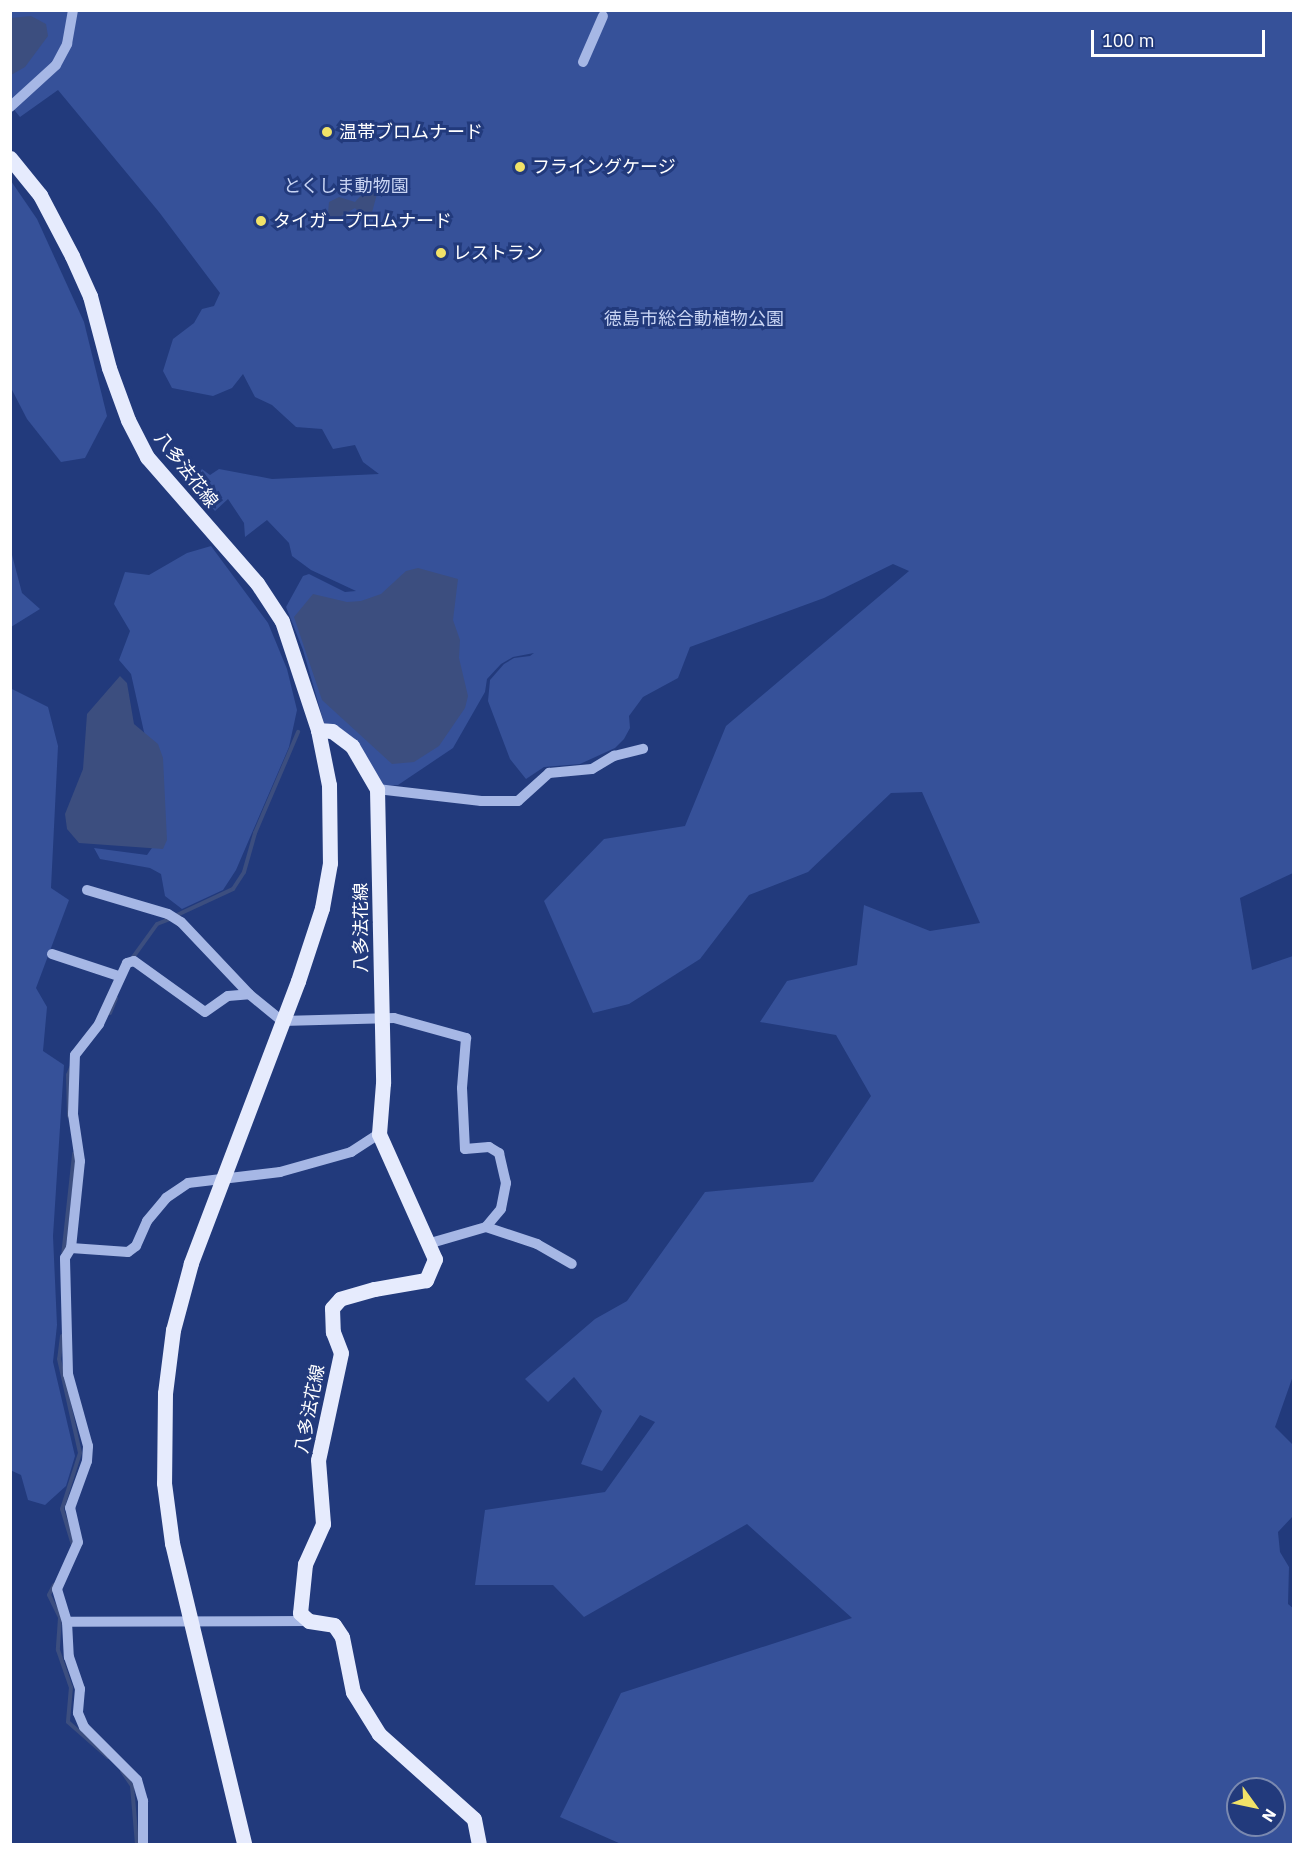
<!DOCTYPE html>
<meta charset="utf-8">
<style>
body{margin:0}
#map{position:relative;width:1304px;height:1855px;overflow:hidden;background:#223a7c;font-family:"IBM Plex Sans","Noto Sans JP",sans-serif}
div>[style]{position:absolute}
.green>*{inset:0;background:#365199}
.water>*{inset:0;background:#3c4e7f}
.stream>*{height:4px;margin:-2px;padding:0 2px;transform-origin:2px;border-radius:2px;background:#3c4e7f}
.minor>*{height:10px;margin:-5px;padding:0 5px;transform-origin:5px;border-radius:5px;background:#a6b7e5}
.major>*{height:15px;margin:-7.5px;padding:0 7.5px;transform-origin:7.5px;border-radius:7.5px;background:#e6ebfd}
.dots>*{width:16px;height:16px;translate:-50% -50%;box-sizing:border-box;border:3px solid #223a7c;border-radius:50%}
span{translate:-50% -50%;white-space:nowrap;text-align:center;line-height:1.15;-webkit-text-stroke:6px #223a7c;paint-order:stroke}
.poi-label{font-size:18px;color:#fff}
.left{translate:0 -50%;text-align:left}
.park-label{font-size:18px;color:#c9d5f4}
.street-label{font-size:18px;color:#fff}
.frame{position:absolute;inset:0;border:12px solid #fff;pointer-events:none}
.north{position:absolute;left:1226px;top:1777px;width:60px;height:60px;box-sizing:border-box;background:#223a7c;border:2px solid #7a89b0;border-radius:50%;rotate:123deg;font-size:16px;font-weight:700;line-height:24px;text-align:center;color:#fff}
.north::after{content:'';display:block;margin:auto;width:21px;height:27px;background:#f1e268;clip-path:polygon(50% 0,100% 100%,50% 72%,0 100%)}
.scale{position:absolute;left:1091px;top:30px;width:174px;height:27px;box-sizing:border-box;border:3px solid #fff;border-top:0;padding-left:8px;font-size:18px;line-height:21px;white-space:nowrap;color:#fff;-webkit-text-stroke:4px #223a7c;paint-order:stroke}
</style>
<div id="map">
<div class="green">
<div style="clip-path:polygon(evenodd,10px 11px,1293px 11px,1293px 873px,1240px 898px,1252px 970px,1293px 956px,1294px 1373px,1275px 1427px,1294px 1446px,1293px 1516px,1278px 1532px,1280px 1552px,1289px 1567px,1288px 1604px,1294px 1609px,1293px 1844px,621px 1844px,560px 1817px,621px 1693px,852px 1618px,747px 1524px,584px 1617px,553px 1585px,475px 1585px,485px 1510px,605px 1492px,655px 1422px,640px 1415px,602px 1471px,581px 1464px,602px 1411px,574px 1377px,548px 1402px,525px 1379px,595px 1319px,627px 1301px,705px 1192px,813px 1182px,871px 1096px,836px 1035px,760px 1022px,787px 981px,857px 965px,864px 905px,930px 931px,980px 923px,922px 792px,891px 793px,808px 872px,749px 895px,700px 959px,629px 1004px,593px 1013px,544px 901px,604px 839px,685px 826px,726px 726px,909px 571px,893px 564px,824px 598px,690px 647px,678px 678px,643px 697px,629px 716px,630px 728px,624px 739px,615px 748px,580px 764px,544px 767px,526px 779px,510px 759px,488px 701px,490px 680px,504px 664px,514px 658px,530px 656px,534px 653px,513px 657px,501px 664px,487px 679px,485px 692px,453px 748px,398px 785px,382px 786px,338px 727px,324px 723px,303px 650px,286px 607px,303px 576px,309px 574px,345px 592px,356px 591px,311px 570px,292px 556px,289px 543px,267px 520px,245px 537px,244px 523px,228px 499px,215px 511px,191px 483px,202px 469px,210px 475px,219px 469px,272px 479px,379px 474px,363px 462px,355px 445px,333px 449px,322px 429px,296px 427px,272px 405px,255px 397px,243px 374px,232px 388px,213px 396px,172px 388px,163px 371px,173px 339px,194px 323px,202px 309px,214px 306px,220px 293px,159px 212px,58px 90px,20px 117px,11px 106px,10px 11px,1238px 1789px,1274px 1789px,1274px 1825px,1238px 1825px,1238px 1789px)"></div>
<div style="clip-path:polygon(11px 181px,37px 219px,84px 322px,107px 416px,85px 458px,61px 462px,27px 419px,11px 388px)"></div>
<div style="clip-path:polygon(211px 546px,268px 623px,287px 669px,297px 710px,289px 747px,236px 870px,223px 890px,182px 909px,165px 896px,161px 874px,150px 868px,100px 859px,94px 848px,147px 855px,159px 838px,157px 760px,144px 732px,131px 674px,119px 660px,130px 631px,114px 604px,125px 572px,149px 575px,187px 553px)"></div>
<div style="clip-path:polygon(11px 551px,22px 593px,40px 609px,11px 627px)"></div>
<div style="clip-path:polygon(10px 688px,48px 707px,58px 746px,51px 888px,69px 900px,36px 988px,47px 1007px,43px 1051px,64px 1065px,53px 1236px,57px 1325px,53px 1362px,75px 1456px,66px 1486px,45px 1505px,28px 1500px,21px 1475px,10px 1470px)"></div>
</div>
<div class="water">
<div style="clip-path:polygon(31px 16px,46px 24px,48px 36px,25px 67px,11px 75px,11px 18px)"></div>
<div style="clip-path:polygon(370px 186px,377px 194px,371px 216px,363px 217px,355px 208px,333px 221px,328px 213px,329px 202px,339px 197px,355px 202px)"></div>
<div style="clip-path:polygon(418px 568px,458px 579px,453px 620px,460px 640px,459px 658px,468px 696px,465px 708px,439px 746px,414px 762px,392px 764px,322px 700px,294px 617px,313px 594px,347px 602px,361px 601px,381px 594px,406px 571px)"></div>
<div style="clip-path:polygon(120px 676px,127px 683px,134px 724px,158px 744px,163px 758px,167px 840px,163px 849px,79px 843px,67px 829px,65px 814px,83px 769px,87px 714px)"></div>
</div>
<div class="stream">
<div style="left:177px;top:915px;width:62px;rotate:-24.9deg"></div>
<div style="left:233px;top:889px;width:20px;rotate:-57deg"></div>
<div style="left:244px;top:872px;width:41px;rotate:-74.2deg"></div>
<div style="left:255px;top:833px;width:110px;rotate:-66.9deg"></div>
<div style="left:131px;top:960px;width:44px;rotate:-54.2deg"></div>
<div style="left:157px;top:924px;width:14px;rotate:-21deg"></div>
<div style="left:110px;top:1013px;width:16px;rotate:-68deg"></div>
<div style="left:69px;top:1116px;width:41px;rotate:-91.4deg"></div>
<div style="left:68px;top:1075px;width:8px;rotate:-67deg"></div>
<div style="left:63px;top:1256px;width:103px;rotate:-83.8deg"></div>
<div style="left:62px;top:1336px;width:23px;rotate:97deg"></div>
<div style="left:59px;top:1359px;width:96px;rotate:77.4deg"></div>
<div style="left:80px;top:1453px;width:59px;rotate:107.8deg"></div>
<div style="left:62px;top:1509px;width:39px;rotate:73deg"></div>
<div style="left:54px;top:1585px;width:11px;rotate:117deg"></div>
<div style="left:49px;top:1595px;width:25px;rotate:64deg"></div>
<div style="left:60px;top:1618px;width:32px;rotate:94deg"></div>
<div style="left:58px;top:1650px;width:39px;rotate:71deg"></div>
<div style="left:71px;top:1687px;width:35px;rotate:95deg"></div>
<div style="left:68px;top:1722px;width:53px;rotate:41.2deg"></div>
<div style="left:122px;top:1771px;width:18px;rotate:56deg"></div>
<div style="left:132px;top:1786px;width:58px;rotate:85.1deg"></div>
</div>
<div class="minor">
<div style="left:583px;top:62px;width:50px;rotate:-66.5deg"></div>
<div style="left:10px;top:107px;width:62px;rotate:-42.4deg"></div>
<div style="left:56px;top:65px;width:24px;rotate:-62deg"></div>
<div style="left:67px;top:44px;width:35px;rotate:-80deg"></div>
<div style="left:377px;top:789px;width:105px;rotate:6.6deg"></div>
<div style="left:481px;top:801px;width:37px"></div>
<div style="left:518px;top:801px;width:42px;rotate:-42.1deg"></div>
<div style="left:549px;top:773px;width:43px;rotate:-5.3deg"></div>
<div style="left:592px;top:769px;width:26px;rotate:-31deg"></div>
<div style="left:614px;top:756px;width:30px;rotate:-14deg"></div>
<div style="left:87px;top:890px;width:84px;rotate:16.5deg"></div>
<div style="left:168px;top:914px;width:15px;rotate:32deg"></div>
<div style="left:181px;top:922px;width:99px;rotate:46.6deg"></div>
<div style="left:52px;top:954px;width:70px;rotate:18.4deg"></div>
<div style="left:486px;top:1227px;width:54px;rotate:18.4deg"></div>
<div style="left:537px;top:1244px;width:40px;rotate:29.7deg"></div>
<div style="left:71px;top:1248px;width:87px;rotate:-84.1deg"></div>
<div style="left:80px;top:1161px;width:48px;rotate:-98.5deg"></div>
<div style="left:73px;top:1114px;width:59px;rotate:-88.1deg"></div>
<div style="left:75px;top:1055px;width:39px;rotate:-52deg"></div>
<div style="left:99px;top:1024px;width:67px;rotate:-65.3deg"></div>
<div style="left:127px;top:963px;width:7px;rotate:-16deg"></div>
<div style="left:134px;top:961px;width:87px;rotate:35.7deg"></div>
<div style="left:205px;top:1012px;width:28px;rotate:-35deg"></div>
<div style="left:228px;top:996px;width:21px;rotate:-5deg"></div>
<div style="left:249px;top:994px;width:43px;rotate:39.3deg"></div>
<div style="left:282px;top:1021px;width:112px;rotate:-1.5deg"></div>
<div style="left:394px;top:1018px;width:75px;rotate:15.5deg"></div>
<div style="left:466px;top:1038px;width:50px;rotate:94.6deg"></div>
<div style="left:462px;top:1088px;width:61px;rotate:87.2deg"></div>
<div style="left:465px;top:1149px;width:24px;rotate:-5deg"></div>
<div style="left:489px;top:1147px;width:12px;rotate:31deg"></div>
<div style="left:499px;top:1153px;width:31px;rotate:77deg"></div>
<div style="left:506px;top:1183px;width:26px;rotate:101deg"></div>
<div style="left:501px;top:1209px;width:23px;rotate:130deg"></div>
<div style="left:486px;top:1227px;width:57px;rotate:163.8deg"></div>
<div style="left:309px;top:1621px;width:242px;rotate:179.8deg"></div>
<div style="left:67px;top:1622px;width:34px;rotate:-107deg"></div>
<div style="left:57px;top:1589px;width:51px;rotate:-65.9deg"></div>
<div style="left:78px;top:1542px;width:35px;rotate:-103deg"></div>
<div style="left:70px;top:1508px;width:50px;rotate:-70.1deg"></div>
<div style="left:87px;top:1461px;width:15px;rotate:-86deg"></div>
<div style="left:88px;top:1446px;width:75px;rotate:-105.5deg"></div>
<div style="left:68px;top:1374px;width:116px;rotate:-91.5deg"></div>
<div style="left:65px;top:1258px;width:12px;rotate:-59deg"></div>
<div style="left:71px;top:1248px;width:57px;rotate:4deg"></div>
<div style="left:128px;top:1252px;width:10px;rotate:-37deg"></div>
<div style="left:136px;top:1246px;width:27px;rotate:-66deg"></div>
<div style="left:147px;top:1221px;width:30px;rotate:-50deg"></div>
<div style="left:166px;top:1198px;width:27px;rotate:-34deg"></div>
<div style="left:188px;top:1183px;width:93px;rotate:-6.8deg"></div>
<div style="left:280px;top:1172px;width:74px;rotate:-15.7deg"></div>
<div style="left:351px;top:1152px;width:33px;rotate:-33deg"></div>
<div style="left:67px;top:1622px;width:35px;rotate:87deg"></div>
<div style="left:69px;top:1657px;width:34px;rotate:71deg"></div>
<div style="left:80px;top:1689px;width:24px;rotate:95deg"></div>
<div style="left:78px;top:1713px;width:15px;rotate:67deg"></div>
<div style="left:84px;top:1727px;width:75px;rotate:45deg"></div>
<div style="left:137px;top:1780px;width:22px;rotate:74deg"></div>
<div style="left:143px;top:1801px;width:43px;rotate:90deg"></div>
</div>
<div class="major">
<div style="left:10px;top:158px;width:48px;rotate:51deg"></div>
<div style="left:40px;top:195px;width:69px;rotate:62.3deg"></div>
<div style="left:72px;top:256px;width:44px;rotate:65.8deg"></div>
<div style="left:90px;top:296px;width:74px;rotate:75.2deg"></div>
<div style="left:109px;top:368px;width:55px;rotate:69.9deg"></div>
<div style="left:128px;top:420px;width:42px;rotate:62.8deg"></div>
<div style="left:147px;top:457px;width:167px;rotate:48.9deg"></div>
<div style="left:257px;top:583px;width:45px;rotate:56.7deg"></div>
<div style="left:282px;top:621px;width:115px;rotate:71.7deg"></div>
<div style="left:318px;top:730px;width:56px;rotate:78.7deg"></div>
<div style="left:329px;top:785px;width:78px;rotate:89.3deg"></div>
<div style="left:330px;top:863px;width:46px;rotate:100.1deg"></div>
<div style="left:322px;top:908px;width:77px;rotate:108.2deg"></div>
<div style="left:298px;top:981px;width:302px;rotate:110.8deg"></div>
<div style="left:191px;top:1263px;width:69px;rotate:105deg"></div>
<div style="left:173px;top:1330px;width:64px;rotate:97.2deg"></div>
<div style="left:165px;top:1393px;width:90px;rotate:90.6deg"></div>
<div style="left:164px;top:1483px;width:61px;rotate:82.4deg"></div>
<div style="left:172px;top:1543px;width:309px;rotate:76.5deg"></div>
<div style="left:318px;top:730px;width:14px;rotate:4deg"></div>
<div style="left:332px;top:731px;width:25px;rotate:37deg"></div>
<div style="left:352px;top:746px;width:50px;rotate:59.8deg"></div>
<div style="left:377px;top:789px;width:294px;rotate:88.8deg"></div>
<div style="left:383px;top:1083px;width:51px;rotate:94.5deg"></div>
<div style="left:379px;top:1134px;width:137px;rotate:65.9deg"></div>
<div style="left:435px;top:1259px;width:23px;rotate:113deg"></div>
<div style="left:426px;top:1280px;width:53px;rotate:170.2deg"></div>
<div style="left:374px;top:1289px;width:35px;rotate:164deg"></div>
<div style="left:340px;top:1299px;width:12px;rotate:132deg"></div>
<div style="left:332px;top:1308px;width:24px;rotate:88deg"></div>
<div style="left:333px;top:1332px;width:22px;rotate:69deg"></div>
<div style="left:341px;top:1353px;width:109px;rotate:102.1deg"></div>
<div style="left:318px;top:1460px;width:64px;rotate:85.5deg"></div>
<div style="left:323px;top:1524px;width:44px;rotate:114.2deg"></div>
<div style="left:305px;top:1564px;width:49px;rotate:95.8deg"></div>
<div style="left:300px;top:1613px;width:12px;rotate:42deg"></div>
<div style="left:309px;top:1621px;width:25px;rotate:9deg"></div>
<div style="left:334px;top:1625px;width:14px;rotate:56deg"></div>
<div style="left:342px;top:1637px;width:56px;rotate:78.7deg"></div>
<div style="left:353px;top:1692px;width:49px;rotate:58.2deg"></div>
<div style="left:379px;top:1734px;width:127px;rotate:41.8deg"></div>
<div style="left:474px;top:1819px;width:25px;rotate:79deg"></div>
</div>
<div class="dots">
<div style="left:327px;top:132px;background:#f1e268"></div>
<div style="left:520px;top:167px;background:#f1e268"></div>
<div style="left:261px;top:221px;background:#f1e268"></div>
<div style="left:441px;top:253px;background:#f1e268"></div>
</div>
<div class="poi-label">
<span class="left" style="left:339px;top:132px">温帯ブロムナード</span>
<span class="left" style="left:532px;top:167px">フライングケージ</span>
<span class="left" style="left:273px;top:221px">タイガープロムナード</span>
<span class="left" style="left:453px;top:253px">レストラン</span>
</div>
<div class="park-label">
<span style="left:346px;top:186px">とくしま動物園</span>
<span style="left:694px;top:319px">徳島市総合動植物公園</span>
</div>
<div class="street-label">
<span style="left:186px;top:470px;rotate:52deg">八多法花線</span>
<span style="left:361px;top:928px;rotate:-90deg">八多法花線</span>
<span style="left:310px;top:1409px;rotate:-79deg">八多法花線</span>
</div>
<div class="frame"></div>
<div class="north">N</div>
<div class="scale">100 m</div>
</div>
